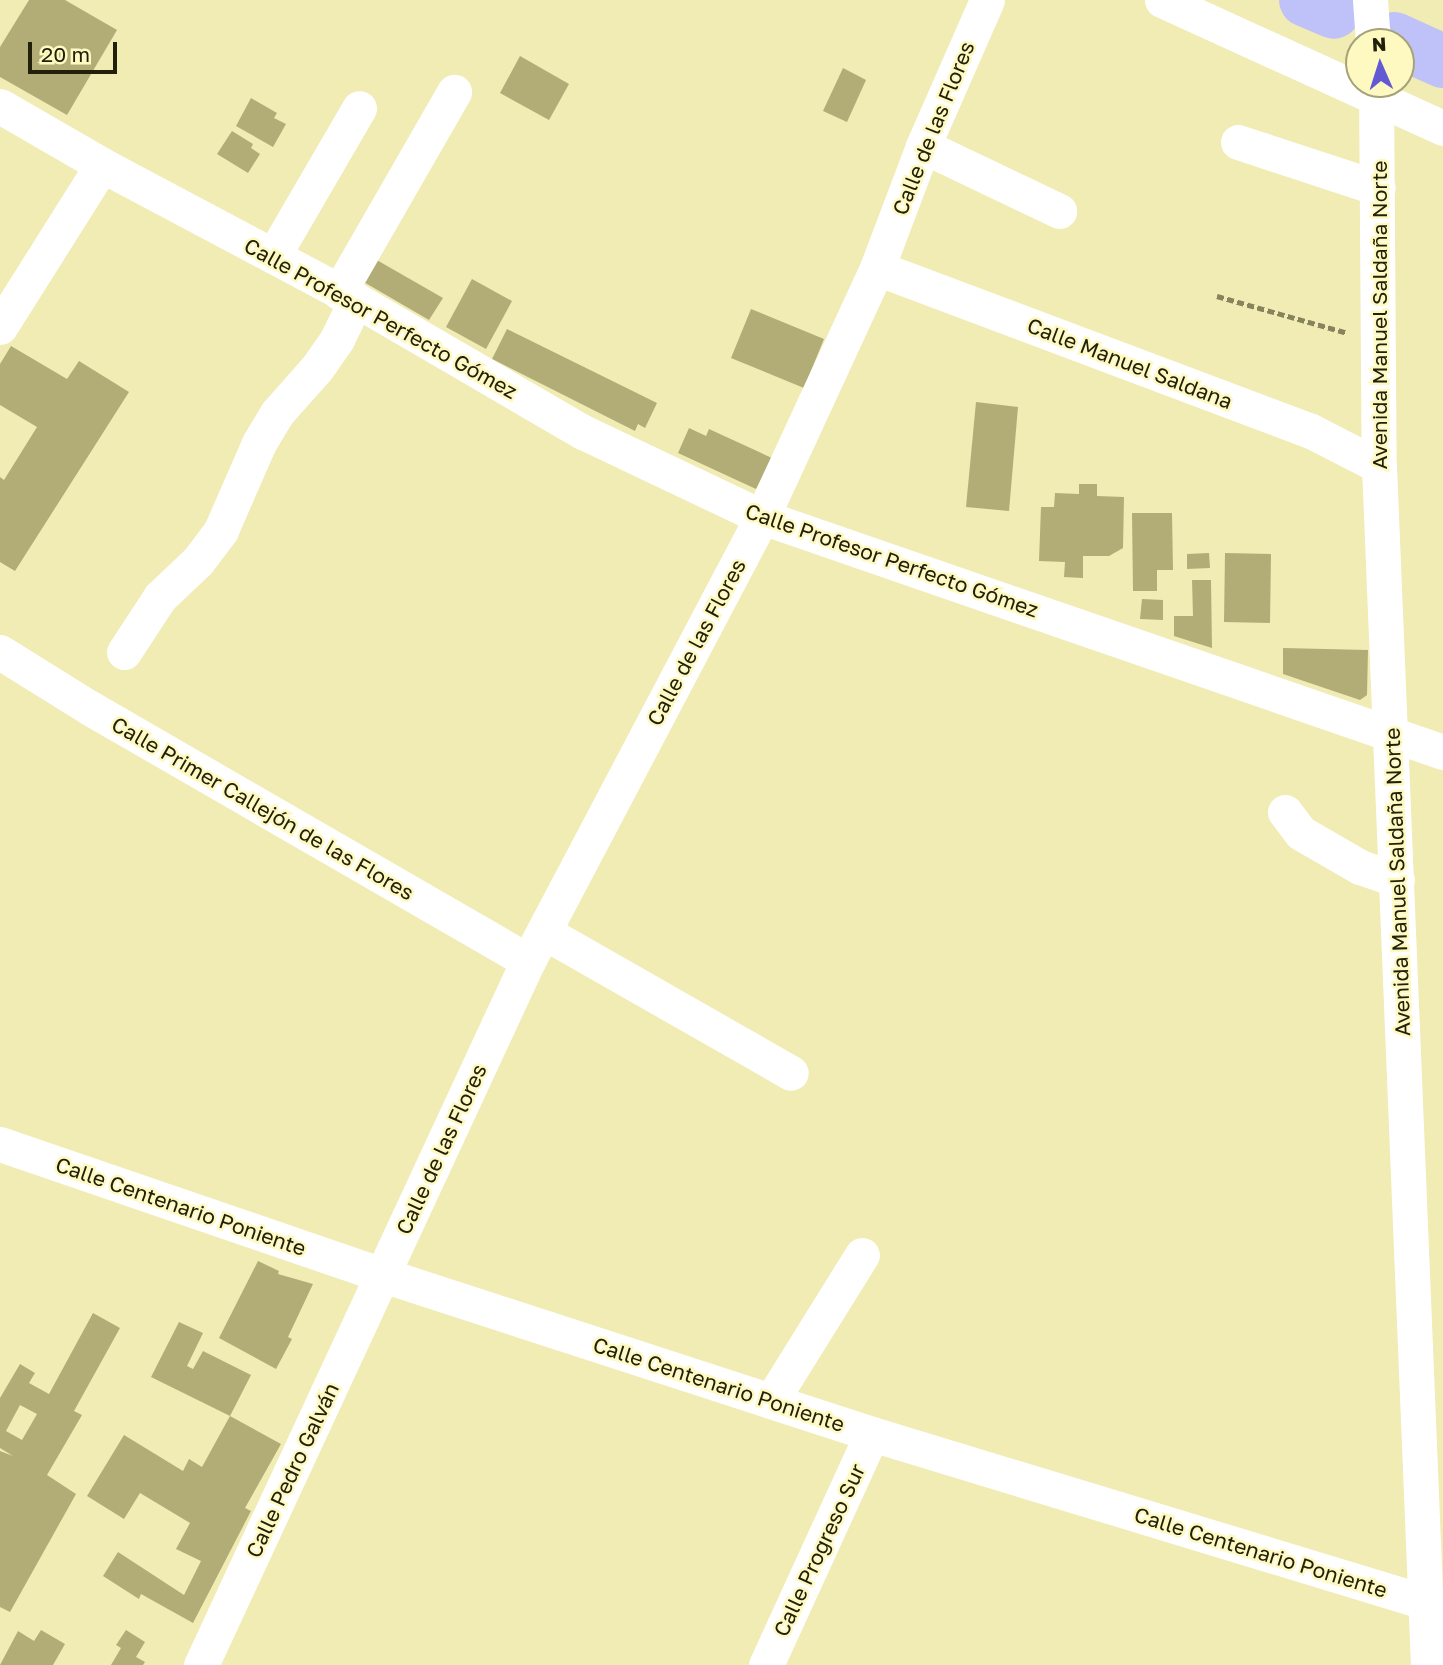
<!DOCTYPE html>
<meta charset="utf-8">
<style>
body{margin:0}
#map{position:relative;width:1443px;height:1665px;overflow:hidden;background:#f1ebb4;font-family:"Golos Text",sans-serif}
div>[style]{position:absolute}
.river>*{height:54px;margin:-27px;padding:0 27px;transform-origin:27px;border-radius:27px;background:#bfc2f8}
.building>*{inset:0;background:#b2ac77}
.path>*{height:4.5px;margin-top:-2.25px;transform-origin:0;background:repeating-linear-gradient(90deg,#87835d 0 7px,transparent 0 10.5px)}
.minor>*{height:35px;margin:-17.5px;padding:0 17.5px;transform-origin:17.5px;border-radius:17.5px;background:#fff}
span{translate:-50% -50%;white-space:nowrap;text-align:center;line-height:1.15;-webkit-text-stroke:5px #fef8c1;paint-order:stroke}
.street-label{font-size:21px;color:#22200a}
.north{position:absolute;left:1345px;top:28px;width:70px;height:70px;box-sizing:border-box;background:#fef8c1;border:2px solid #a6a278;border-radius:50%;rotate:357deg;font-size:19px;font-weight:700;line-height:28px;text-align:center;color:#22200a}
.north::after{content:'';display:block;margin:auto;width:24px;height:32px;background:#6359d2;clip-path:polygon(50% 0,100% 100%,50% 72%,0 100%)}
.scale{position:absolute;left:28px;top:42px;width:89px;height:32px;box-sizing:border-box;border:4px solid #22200a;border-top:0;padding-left:9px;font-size:21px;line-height:24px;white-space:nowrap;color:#22200a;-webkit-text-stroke:5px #fef8c1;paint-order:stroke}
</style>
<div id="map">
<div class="river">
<div style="left:1306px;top:0;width:30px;rotate:23deg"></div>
<div style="left:1394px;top:39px;width:54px;rotate:24.2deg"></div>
</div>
<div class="building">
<div style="clip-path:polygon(29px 0,65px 0,117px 30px,67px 115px,0 77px,0 47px)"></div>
<div style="clip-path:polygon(520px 56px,569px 84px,549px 120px,500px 93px)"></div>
<div style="clip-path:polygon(843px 68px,866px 80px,847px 122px,823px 111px)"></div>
<div style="clip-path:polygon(251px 98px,277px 113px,274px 118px,286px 124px,273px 147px,236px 126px)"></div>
<div style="clip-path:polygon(232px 131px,253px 144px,251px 148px,260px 154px,248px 173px,217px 154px)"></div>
<div style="clip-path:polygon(375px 259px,443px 298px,429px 320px,362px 281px)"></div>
<div style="clip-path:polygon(472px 279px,512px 301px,486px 349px,446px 327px)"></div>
<div style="clip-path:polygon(751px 309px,824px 339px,804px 388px,731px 358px)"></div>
<div style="clip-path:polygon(507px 329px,657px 403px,645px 428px,638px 424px,635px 431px,492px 359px)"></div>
<div style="clip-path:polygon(11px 346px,67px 379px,79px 361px,129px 392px,15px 571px,0 562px,0 477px,4px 480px,37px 427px,0 405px,0 364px)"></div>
<div style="clip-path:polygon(976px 402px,1018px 407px,1009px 511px,966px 507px)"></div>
<div style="clip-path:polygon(689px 428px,706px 436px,709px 429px,772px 458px,756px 489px,678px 453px)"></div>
<div style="clip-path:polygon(1079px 484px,1097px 484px,1097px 496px,1124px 497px,1123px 548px,1109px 556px,1083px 556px,1083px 578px,1064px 577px,1065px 562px,1039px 561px,1041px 507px,1054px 507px,1055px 493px,1079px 494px)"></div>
<div style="clip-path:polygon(1132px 513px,1172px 513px,1173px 570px,1157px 570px,1157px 591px,1133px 591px)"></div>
<div style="clip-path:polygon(1209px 553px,1210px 568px,1187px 569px,1187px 554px)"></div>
<div style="clip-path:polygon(1225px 553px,1271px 554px,1270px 623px,1224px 622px)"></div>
<div style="clip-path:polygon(1192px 580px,1211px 580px,1212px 648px,1174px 636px,1174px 616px,1193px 616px)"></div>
<div style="clip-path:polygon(1142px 599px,1163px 600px,1163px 620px,1140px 619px)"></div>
<div style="clip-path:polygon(1283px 648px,1368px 650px,1367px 695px,1360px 700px,1283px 674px)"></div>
<div style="clip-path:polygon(258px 1261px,279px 1271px,278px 1274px,313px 1284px,288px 1337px,292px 1339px,276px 1369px,219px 1338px)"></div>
<div style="clip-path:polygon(evenodd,93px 1313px,120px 1328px,74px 1411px,82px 1415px,47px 1475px,76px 1494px,10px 1612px,0 1607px,0 1451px,13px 1456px,0 1448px,0 1398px,20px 1364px,35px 1373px,29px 1383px,49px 1394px,93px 1313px,20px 1405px,37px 1414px,22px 1440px,6px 1431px,20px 1405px)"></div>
<div style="clip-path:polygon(179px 1322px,203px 1333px,187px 1366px,193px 1369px,203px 1351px,251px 1375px,230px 1416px,151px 1377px)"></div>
<div style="clip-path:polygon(230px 1416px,281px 1444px,245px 1508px,251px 1511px,193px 1623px,141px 1594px,139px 1599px,103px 1576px,118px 1552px,184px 1595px,201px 1561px,176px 1549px,190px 1523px,140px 1493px,124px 1519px,87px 1496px,124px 1435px,183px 1471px,189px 1459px,202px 1467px)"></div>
<div style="clip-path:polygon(41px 1630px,65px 1644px,53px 1665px,0 1665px,18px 1631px,34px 1641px)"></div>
<div style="clip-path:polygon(126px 1630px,145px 1642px,136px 1657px,145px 1662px,143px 1665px,111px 1665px,121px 1648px,116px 1645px)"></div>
</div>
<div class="path">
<div style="left:1217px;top:296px;width:136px;rotate:15.8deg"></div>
</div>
<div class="minor">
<div style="left:1162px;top:0;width:309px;rotate:24.5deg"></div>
<div style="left:1370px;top:0;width:42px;rotate:85.9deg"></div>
<div style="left:1376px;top:84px;width:382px;rotate:89.6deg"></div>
<div style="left:1379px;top:466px;width:1200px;rotate:87.66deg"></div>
<div style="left:0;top:106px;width:118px;rotate:30deg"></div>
<div style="left:102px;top:165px;width:288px;rotate:28deg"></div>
<div style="left:356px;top:300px;width:263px;rotate:30.2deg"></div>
<div style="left:583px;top:432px;width:198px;rotate:25.4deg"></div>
<div style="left:762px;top:517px;width:720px;rotate:19.04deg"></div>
<div style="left:1238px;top:142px;width:147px;rotate:18.2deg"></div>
<div style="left:923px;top:146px;width:151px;rotate:25.5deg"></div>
<div style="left:273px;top:256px;width:171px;rotate:-59.8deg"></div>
<div style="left:877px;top:268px;width:464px;rotate:20.6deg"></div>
<div style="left:1311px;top:431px;width:76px;rotate:27.2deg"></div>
<div style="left:339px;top:292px;width:231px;rotate:-60.1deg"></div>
<div style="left:0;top:327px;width:191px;rotate:-57.8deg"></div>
<div style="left:0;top:652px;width:106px;rotate:31.9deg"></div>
<div style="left:90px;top:708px;width:506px;rotate:30.01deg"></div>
<div style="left:124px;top:652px;width:66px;rotate:-56.8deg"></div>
<div style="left:160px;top:597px;width:52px;rotate:-43.5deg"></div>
<div style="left:198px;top:561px;width:39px;rotate:-53deg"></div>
<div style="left:221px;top:530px;width:95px;rotate:-66.4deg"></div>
<div style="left:259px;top:443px;width:35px;rotate:-59deg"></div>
<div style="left:277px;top:413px;width:60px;rotate:-48.4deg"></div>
<div style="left:317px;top:368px;width:35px;rotate:-55deg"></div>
<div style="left:337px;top:339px;width:43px;rotate:-64deg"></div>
<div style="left:1285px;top:812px;width:26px;rotate:53deg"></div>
<div style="left:1301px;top:833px;width:68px;rotate:30deg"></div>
<div style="left:1360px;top:867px;width:39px;rotate:19deg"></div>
<div style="left:544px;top:932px;width:284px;rotate:29.7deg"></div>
<div style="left:0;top:1144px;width:405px;rotate:18.9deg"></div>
<div style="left:383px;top:1275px;width:514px;rotate:18.01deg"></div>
<div style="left:872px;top:1434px;width:578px;rotate:16.9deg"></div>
<div style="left:1425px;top:1602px;width:20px;rotate:27deg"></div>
<div style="left:771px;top:1401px;width:172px;rotate:-58.1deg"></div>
<div style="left:201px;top:1665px;width:776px;rotate:-65.09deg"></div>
<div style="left:528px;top:961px;width:502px;rotate:-62.21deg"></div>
<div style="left:762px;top:517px;width:274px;rotate:-65.2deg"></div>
<div style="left:877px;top:268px;width:130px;rotate:-69.3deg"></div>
<div style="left:923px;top:146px;width:159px;rotate:-66.3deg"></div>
<div style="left:766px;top:1665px;width:254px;rotate:-65.4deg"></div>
</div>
<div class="street-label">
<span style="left:933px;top:128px;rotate:-68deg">Calle de las Flores</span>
<span style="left:1379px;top:315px;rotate:-90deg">Avenida Manuel Saldaña Norte</span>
<span style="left:381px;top:318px;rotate:29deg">Calle Profesor Perfecto Gómez</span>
<span style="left:1130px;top:363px;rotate:21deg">Calle Manuel Saldana</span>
<span style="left:892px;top:560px;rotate:19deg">Calle Profesor Perfecto Gómez</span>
<span style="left:696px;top:642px;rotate:-62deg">Calle de las Flores</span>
<span style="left:263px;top:808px;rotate:30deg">Calle Primer Callejón de las Flores</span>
<span style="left:1397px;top:882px;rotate:-92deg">Avenida Manuel Saldaña Norte</span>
<span style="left:441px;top:1149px;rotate:-65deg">Calle de las Flores</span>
<span style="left:181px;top:1206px;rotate:19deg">Calle Centenario Poniente</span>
<span style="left:719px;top:1384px;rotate:18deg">Calle Centenario Poniente</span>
<span style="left:292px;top:1470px;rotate:-65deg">Calle Pedro Galván</span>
<span style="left:819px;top:1550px;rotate:-65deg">Calle Progreso Sur</span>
<span style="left:1261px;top:1552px;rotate:17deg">Calle Centenario Poniente</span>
</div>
<div class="north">N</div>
<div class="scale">20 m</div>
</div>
